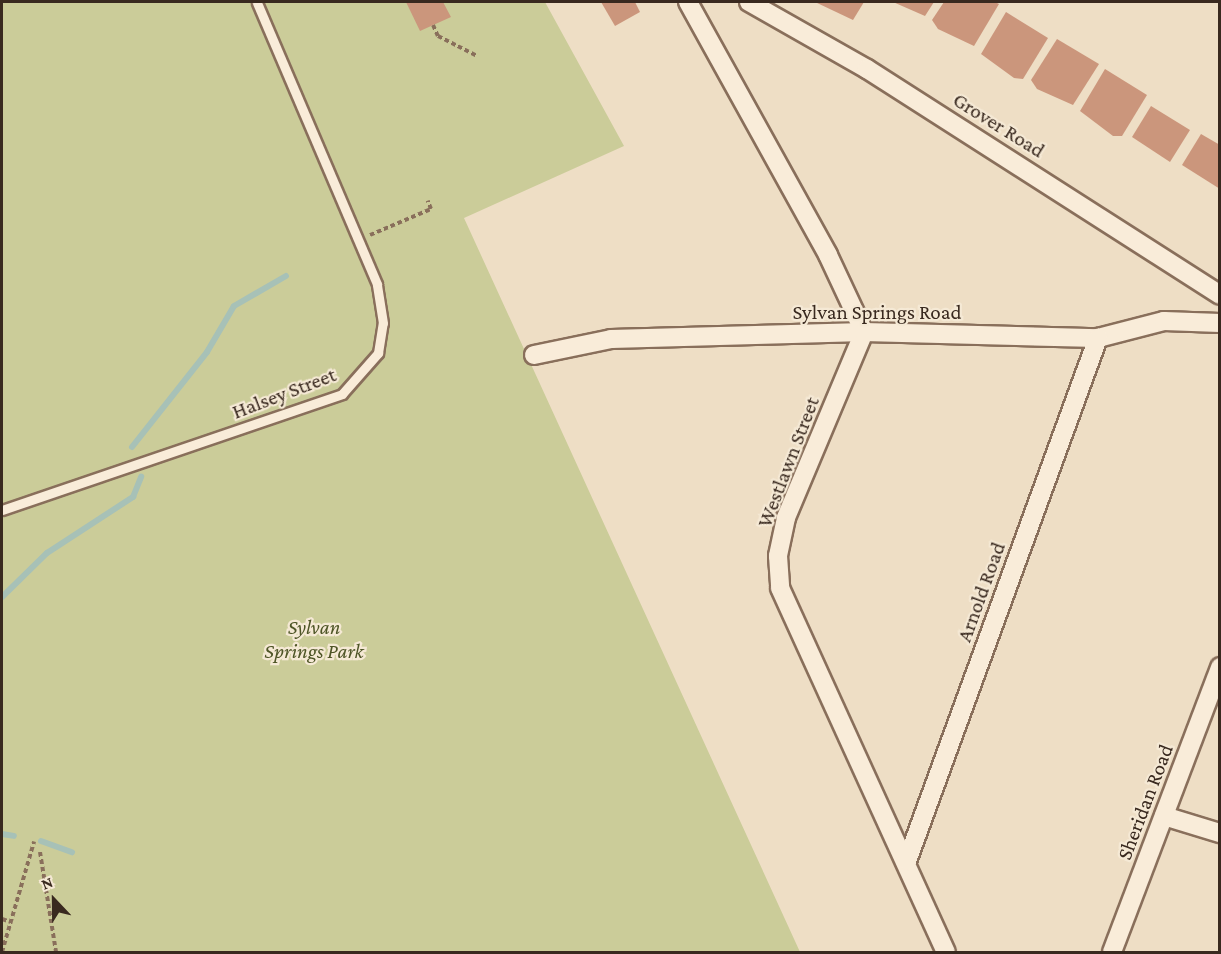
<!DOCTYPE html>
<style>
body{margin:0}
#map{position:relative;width:1221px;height:954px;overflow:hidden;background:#eedec5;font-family:"Crimson Pro",serif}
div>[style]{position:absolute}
.green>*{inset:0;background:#cbcc99}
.stream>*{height:6px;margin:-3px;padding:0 3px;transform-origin:3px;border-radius:3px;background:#a7c1b7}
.building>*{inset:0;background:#cb967c}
.path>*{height:4px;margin-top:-2px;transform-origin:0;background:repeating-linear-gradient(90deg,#896f5b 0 4.5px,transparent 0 7.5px)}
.roads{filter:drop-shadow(2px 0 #896f5b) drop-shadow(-2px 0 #896f5b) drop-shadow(0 2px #896f5b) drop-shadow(0 -2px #896f5b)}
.lane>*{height:9px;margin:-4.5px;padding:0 4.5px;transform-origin:4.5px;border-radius:4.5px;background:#f9ecd9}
.street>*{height:18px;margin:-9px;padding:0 9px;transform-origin:9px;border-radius:9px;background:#f9ecd9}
span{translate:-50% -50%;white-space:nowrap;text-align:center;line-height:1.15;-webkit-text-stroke:4.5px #f5e9d5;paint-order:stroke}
.street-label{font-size:21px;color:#39291f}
.park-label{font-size:21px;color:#4e5526;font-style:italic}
.frame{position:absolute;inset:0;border:3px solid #39291f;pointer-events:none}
.north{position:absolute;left:24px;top:870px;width:60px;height:60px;-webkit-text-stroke:4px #f5e9d5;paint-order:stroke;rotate:338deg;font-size:16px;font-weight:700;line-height:24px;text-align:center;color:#39291f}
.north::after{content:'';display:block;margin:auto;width:21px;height:27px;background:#39291f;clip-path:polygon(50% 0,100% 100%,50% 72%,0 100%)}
</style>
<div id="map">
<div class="green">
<div style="clip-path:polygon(2px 2px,545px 2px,624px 146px,464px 218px,800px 952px,2px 952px)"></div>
</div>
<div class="stream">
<div style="left:132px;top:447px;width:121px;rotate:-51.7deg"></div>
<div style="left:207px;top:352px;width:53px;rotate:-59.6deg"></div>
<div style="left:234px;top:306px;width:60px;rotate:-30deg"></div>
<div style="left:2px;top:597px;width:63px;rotate:-44.4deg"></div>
<div style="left:47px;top:553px;width:103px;rotate:-33.1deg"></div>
<div style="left:133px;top:497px;width:22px;rotate:-68deg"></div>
<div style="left:2px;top:834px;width:12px;rotate:9deg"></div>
<div style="left:41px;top:841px;width:33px;rotate:20deg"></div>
</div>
<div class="building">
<div style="clip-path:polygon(406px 2px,443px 2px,451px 17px,420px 31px)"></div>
<div style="clip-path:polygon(601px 2px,635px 2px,640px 12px,615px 26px)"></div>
<div style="clip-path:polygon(815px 2px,864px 2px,853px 20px)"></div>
<div style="clip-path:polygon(893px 2px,934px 2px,925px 16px)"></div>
<div style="clip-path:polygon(944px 2px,995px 2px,999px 4px,974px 46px,938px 29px,932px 20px)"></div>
<div style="clip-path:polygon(1006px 12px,1048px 38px,1023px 79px,1014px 78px,981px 54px)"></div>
<div style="clip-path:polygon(1057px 39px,1099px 64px,1073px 105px,1037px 89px,1031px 80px)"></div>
<div style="clip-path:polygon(1105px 69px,1147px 95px,1122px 136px,1113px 136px,1080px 111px)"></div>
<div style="clip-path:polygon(1151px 106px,1190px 130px,1170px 162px,1132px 137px)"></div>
<div style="clip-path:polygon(1201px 134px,1220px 145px,1220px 189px,1182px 165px)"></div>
</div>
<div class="path">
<div style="left:433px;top:25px;width:12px;rotate:66deg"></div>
<div style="left:438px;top:36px;width:44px;rotate:27.1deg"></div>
<div style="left:370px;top:235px;width:66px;rotate:-23.1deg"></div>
<div style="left:431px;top:209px;width:9px;rotate:-111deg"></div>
<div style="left:40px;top:852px;width:101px;rotate:80.9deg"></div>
<div style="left:2px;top:919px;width:9px;rotate:18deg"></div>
<div style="left:2px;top:952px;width:115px;rotate:-73.8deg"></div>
</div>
<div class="roads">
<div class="lane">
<div style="left:2px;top:510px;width:359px;rotate:-18.8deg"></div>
<div style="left:342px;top:394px;width:55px;rotate:-48.7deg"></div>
<div style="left:378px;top:353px;width:30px;rotate:-81deg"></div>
<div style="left:383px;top:323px;width:39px;rotate:-99deg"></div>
<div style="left:377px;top:284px;width:306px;rotate:-113.1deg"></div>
</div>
<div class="street">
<div style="left:688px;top:2px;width:289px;rotate:61deg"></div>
<div style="left:828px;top:255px;width:85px;rotate:64.9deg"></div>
<div style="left:864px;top:332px;width:202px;rotate:112.8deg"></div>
<div style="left:786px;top:518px;width:39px;rotate:102deg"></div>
<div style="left:778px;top:556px;width:32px;rotate:86deg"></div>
<div style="left:780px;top:588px;width:400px;rotate:65.5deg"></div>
<div style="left:749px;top:2px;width:136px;rotate:29.6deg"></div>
<div style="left:867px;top:69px;width:419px;rotate:32.6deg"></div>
<div style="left:534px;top:355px;width:79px;rotate:-11.7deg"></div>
<div style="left:611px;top:339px;width:253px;rotate:-1.6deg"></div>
<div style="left:864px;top:332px;width:234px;rotate:1.5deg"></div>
<div style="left:1098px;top:338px;width:68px;rotate:-14.4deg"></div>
<div style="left:1164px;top:321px;width:56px;rotate:2deg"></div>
<div style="left:1164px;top:816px;width:59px;rotate:16.9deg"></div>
<div style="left:907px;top:861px;width:557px;rotate:-69.94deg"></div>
<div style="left:1112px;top:952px;width:305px;rotate:-69.2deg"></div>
</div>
</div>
<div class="street-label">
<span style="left:999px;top:125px;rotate:32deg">Grover Road</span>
<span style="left:877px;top:312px">Sylvan Springs Road</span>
<span style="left:284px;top:393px;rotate:-21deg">Halsey Street</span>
<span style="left:788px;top:462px;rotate:-69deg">Westlawn Street</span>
<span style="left:981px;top:592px;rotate:-70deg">Arnold Road</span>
<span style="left:1145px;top:802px;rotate:-69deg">Sheridan Road</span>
</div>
<div class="park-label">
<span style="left:314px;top:639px">Sylvan<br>Springs Park</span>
</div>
<div class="frame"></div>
<div class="north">N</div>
</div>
